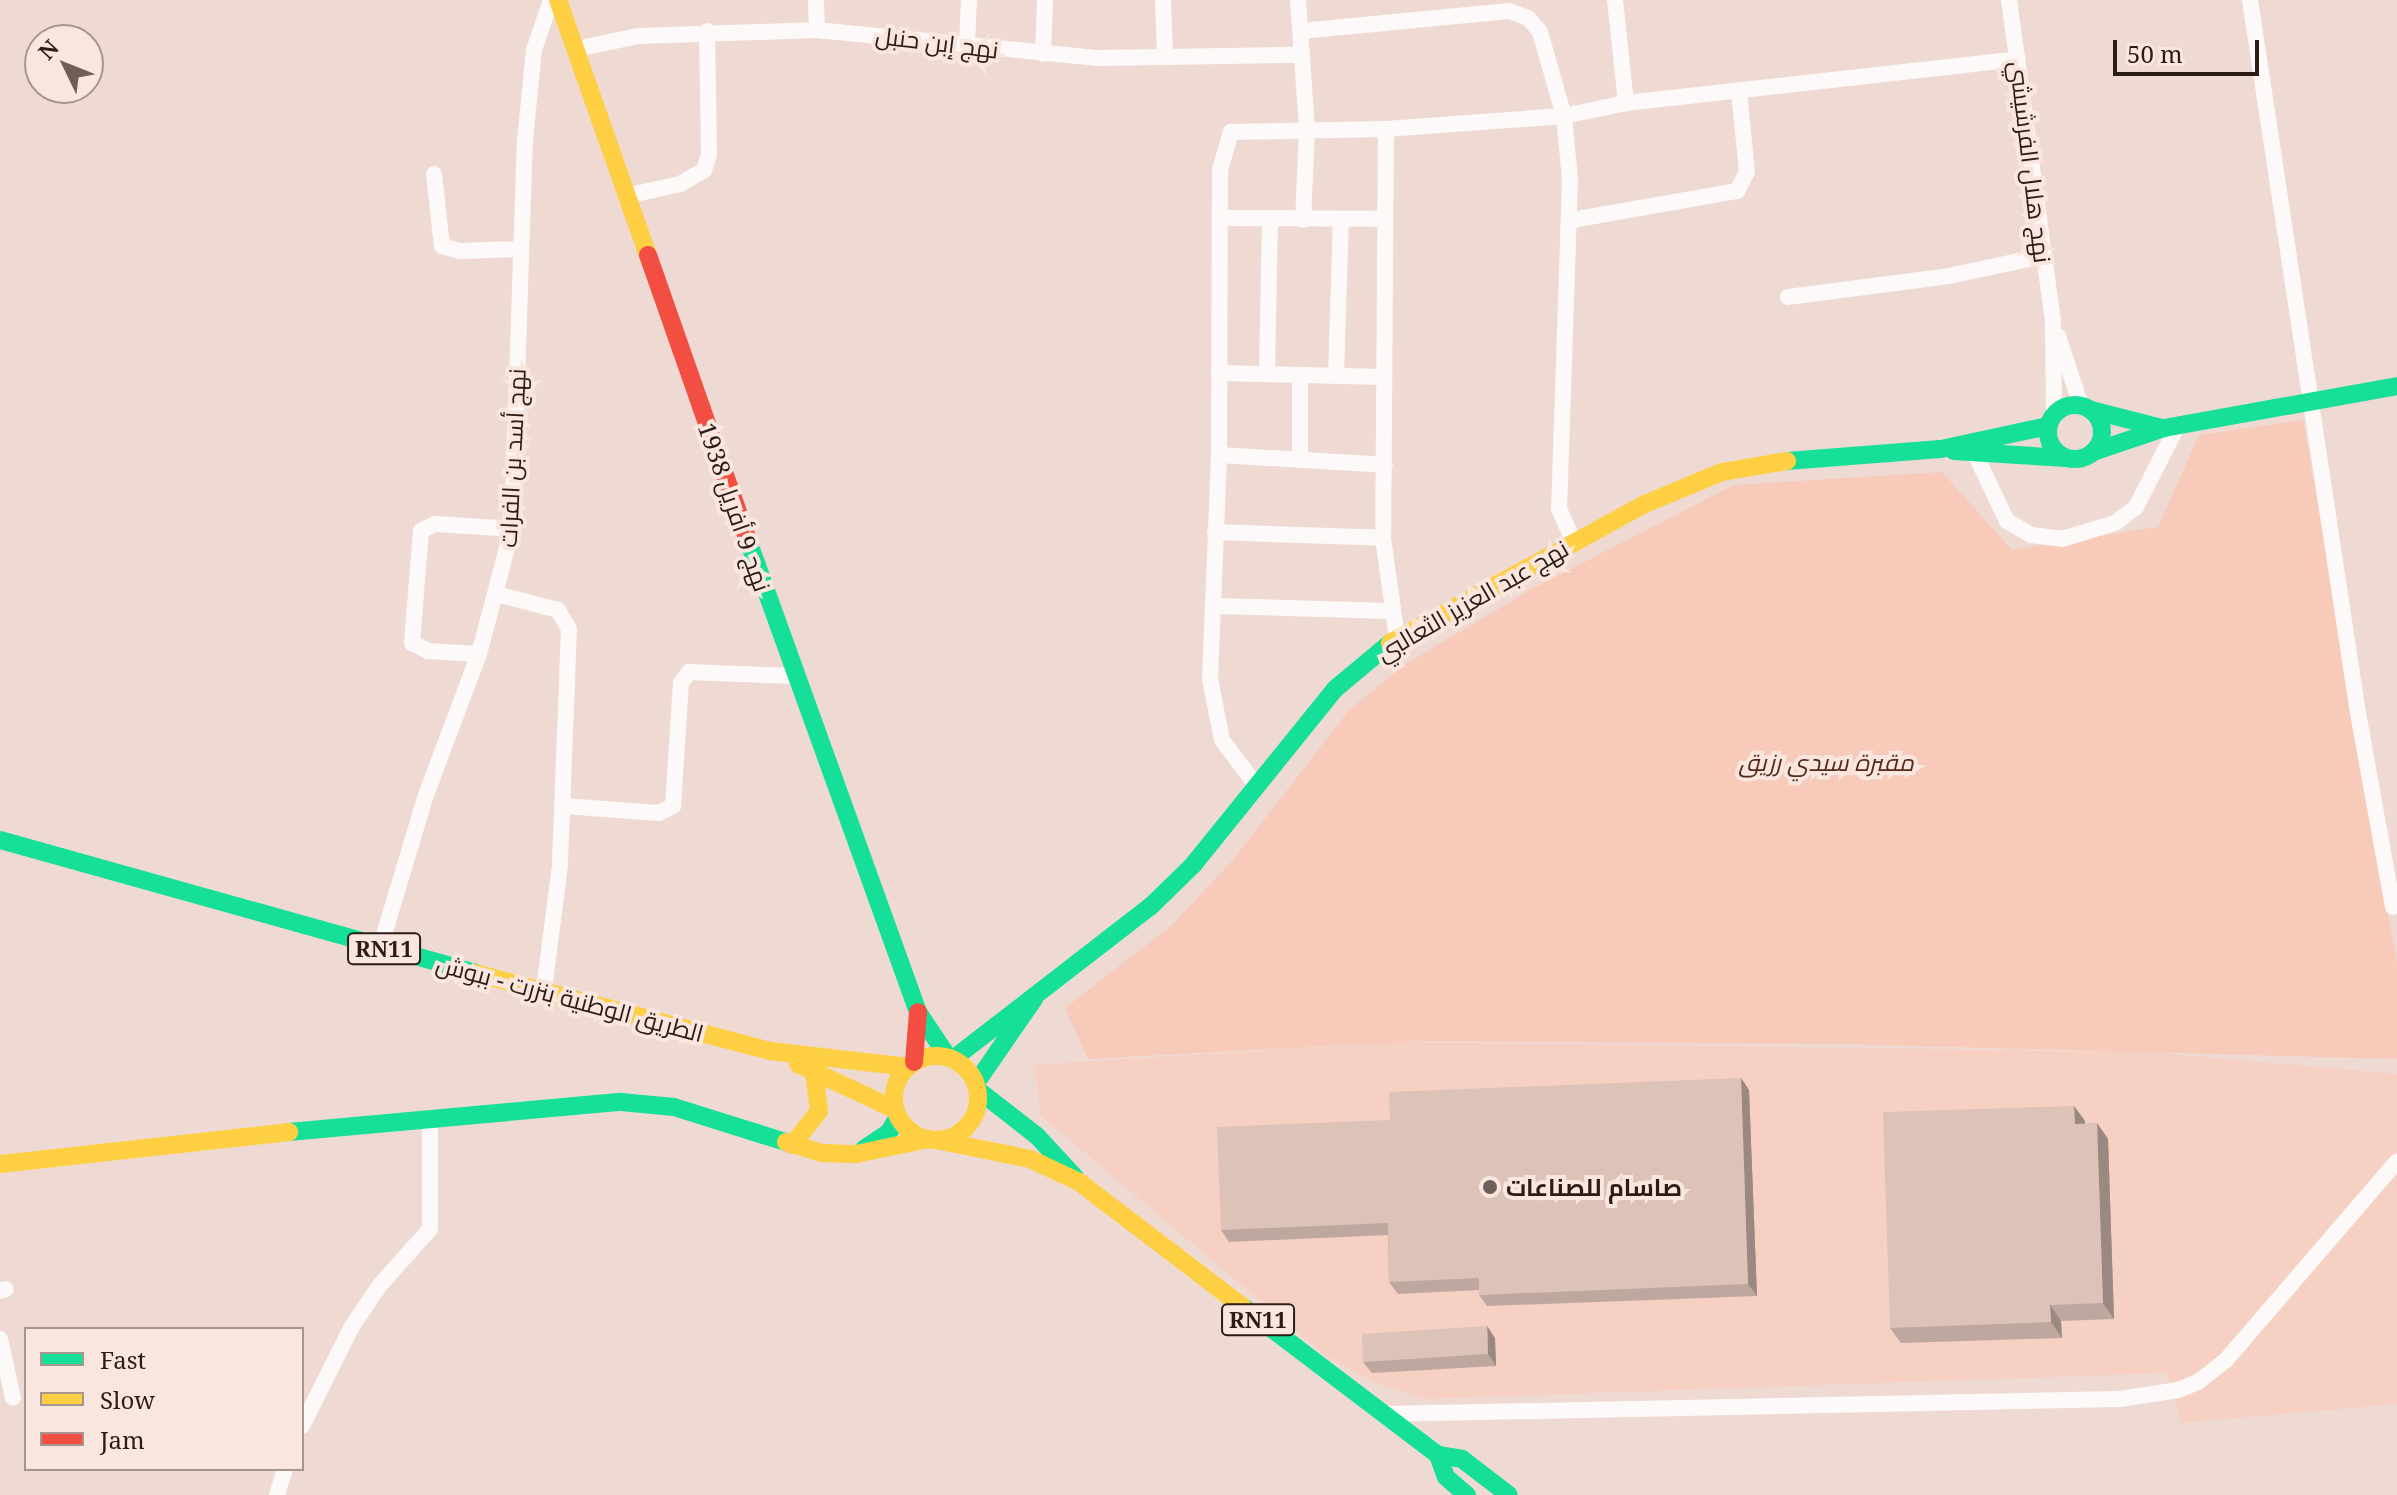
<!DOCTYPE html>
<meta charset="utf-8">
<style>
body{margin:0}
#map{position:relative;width:2397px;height:1495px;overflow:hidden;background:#eedad2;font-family:"Noto Serif",Cairo,serif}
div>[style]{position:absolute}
.built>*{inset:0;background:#f6d0c2}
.green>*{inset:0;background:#f7cab9}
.street>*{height:16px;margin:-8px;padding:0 8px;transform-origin:8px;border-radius:8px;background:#fcf9f8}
.fast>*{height:18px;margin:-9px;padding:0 9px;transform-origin:9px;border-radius:9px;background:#16e098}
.fast>.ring{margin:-9px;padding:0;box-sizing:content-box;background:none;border:18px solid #16e098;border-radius:50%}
.slow>*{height:18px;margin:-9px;padding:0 9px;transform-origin:9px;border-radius:9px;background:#ffcf43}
.slow>.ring{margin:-9px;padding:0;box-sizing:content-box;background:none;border:18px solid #ffcf43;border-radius:50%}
.jam>*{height:18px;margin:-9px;padding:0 9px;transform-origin:9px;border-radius:9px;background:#f24e42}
.wall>*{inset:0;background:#bea79e}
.shaded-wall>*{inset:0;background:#9b8881}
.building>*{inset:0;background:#ddc2b8}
.dots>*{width:22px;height:22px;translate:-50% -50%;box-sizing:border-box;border:4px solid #f9e6df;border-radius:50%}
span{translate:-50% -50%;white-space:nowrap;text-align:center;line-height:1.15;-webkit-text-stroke:8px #f9e6df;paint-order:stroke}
.shield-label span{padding:2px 6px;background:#f9e6df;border:2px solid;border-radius:6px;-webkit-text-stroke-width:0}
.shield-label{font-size:22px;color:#2c1c16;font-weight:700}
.street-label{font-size:24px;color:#2c1c16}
.park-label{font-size:24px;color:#552817;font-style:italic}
.poi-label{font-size:24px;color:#2c1c16;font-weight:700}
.left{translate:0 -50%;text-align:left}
.legend{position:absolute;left:24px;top:1327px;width:280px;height:144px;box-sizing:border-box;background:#f9e6df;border:2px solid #a7958f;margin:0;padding:10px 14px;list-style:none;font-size:24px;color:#2c1c16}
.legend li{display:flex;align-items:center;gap:16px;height:40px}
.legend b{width:40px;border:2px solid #a7958f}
.north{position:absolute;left:24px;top:24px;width:80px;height:80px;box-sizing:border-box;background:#f9e6df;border:2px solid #a7958f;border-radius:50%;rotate:313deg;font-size:22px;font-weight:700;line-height:32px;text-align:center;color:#2c1c16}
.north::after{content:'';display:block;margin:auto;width:28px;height:36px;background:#705e58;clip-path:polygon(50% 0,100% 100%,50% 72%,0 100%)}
.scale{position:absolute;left:2113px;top:40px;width:146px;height:36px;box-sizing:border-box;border:4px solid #2c1c16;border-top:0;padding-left:10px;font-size:24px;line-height:28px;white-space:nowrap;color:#2c1c16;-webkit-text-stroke:6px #f9e6df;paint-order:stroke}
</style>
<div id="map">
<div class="built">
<div style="clip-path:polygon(1401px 1042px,2147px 1052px,2397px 1074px,2397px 1404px,2181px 1423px,2167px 1373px,1424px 1399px,1376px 1383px,1322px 1353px,1040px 1115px,1035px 1065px)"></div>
</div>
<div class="green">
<div style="clip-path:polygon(2303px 420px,2397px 964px,2397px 1059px,1845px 1044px,1423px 1041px,1088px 1059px,1065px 1008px,1172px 925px,1232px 861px,1350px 709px,1406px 664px,1530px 590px,1734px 485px,1942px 472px,2012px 550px,2158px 527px,2199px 435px)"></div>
</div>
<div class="street">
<div style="left:816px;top:0;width:30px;rotate:88deg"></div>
<div style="left:1163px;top:0;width:57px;rotate:88deg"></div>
<div style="left:1298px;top:0;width:130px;rotate:86deg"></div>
<div style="left:1307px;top:130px;width:90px;rotate:92.5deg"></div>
<div style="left:1615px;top:0;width:104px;rotate:83.9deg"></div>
<div style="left:2009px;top:0;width:326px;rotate:82.2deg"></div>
<div style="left:2053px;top:323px;width:92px;rotate:89.4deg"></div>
<div style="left:2250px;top:0;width:721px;rotate:81.39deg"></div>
<div style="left:2358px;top:713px;width:197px;rotate:79.8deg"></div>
<div style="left:1301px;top:31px;width:209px;rotate:-5.5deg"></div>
<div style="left:1509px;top:11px;width:20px;rotate:20deg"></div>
<div style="left:1528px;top:18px;width:18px;rotate:49deg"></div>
<div style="left:1540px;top:32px;width:87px;rotate:74.1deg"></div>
<div style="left:1564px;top:116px;width:64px;rotate:84.6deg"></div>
<div style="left:1570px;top:180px;width:329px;rotate:91.9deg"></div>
<div style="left:1559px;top:509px;width:35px;rotate:66deg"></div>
<div style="left:967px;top:44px;width:44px;rotate:-87.4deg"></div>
<div style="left:576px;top:49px;width:63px;rotate:-11.8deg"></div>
<div style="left:638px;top:36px;width:179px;rotate:-1.9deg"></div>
<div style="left:817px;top:30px;width:283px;rotate:5.7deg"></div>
<div style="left:1099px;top:58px;width:201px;rotate:-0.9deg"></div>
<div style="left:1043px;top:54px;width:54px;rotate:-87.9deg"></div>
<div style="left:1386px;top:129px;width:409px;rotate:90.4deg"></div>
<div style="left:1383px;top:538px;width:101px;rotate:82deg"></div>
<div style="left:434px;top:174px;width:72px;rotate:83.7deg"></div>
<div style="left:442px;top:246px;width:19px;rotate:16deg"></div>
<div style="left:460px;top:251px;width:60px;rotate:-1.9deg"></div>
<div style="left:626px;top:196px;width:55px;rotate:-12.5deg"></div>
<div style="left:680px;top:184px;width:28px;rotate:-30deg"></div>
<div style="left:704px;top:170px;width:16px;rotate:-72deg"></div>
<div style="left:709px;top:155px;width:124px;rotate:-90.9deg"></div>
<div style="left:1221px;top:218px;width:164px;rotate:0.3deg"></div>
<div style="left:1572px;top:220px;width:168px;rotate:-10deg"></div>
<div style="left:1737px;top:191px;width:21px;rotate:-62deg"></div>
<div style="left:1747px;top:172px;width:80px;rotate:-95.7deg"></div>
<div style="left:1788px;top:297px;width:162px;rotate:-7.4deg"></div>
<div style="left:1949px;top:276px;width:95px;rotate:-12.1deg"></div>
<div style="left:2058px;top:336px;width:74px;rotate:71.8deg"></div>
<div style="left:1219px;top:373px;width:165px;rotate:1.4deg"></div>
<div style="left:1267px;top:374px;width:154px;rotate:-88.9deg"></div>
<div style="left:1336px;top:376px;width:156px;rotate:-88.2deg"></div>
<div style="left:1219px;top:455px;width:166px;rotate:3.4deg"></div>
<div style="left:1976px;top:456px;width:72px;rotate:64.5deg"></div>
<div style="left:2007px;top:521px;width:28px;rotate:30deg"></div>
<div style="left:2031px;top:535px;width:31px;rotate:7deg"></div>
<div style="left:2062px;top:539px;width:55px;rotate:-16.8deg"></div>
<div style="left:2115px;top:523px;width:26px;rotate:-37deg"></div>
<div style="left:2136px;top:507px;width:92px;rotate:-62.9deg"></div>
<div style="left:1300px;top:460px;width:85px;rotate:-90deg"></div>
<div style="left:1215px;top:532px;width:168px;rotate:2deg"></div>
<div style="left:496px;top:594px;width:64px;rotate:14.5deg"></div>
<div style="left:558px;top:610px;width:22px;rotate:60deg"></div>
<div style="left:569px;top:629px;width:236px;rotate:92.2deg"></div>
<div style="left:560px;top:865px;width:126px;rotate:97.3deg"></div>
<div style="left:1215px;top:606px;width:175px;rotate:1.6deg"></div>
<div style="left:479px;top:654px;width:51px;rotate:-176.6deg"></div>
<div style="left:428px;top:651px;width:18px;rotate:-153deg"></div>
<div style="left:412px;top:643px;width:112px;rotate:-85.4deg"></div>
<div style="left:421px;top:531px;width:16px;rotate:-27deg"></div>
<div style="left:435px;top:524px;width:77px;rotate:3.7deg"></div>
<div style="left:1256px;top:785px;width:56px;rotate:-127.1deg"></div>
<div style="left:1222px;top:740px;width:62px;rotate:-101.1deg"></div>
<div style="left:1210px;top:679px;width:224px;rotate:-87.7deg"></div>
<div style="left:1219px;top:455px;width:285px;rotate:-89.8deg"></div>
<div style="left:1220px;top:170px;width:40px;rotate:-74deg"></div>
<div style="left:1231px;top:132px;width:155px;rotate:-1.1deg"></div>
<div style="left:1386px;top:129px;width:178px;rotate:-4.2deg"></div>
<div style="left:1564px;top:116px;width:63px;rotate:-11.8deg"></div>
<div style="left:1626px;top:103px;width:394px;rotate:-6.4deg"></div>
<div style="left:564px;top:806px;width:95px;rotate:4.2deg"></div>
<div style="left:659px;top:813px;width:16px;rotate:-27deg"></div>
<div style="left:673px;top:806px;width:123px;rotate:-86.3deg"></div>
<div style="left:681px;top:683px;width:14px;rotate:-54deg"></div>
<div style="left:689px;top:672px;width:106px;rotate:2.2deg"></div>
<div style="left:380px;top:948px;width:160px;rotate:-73.3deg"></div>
<div style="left:426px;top:795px;width:151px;rotate:-69.4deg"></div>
<div style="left:479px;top:654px;width:129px;rotate:-75.2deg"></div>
<div style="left:512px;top:529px;width:388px;rotate:-88.1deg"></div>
<div style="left:525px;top:141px;width:91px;rotate:-84.4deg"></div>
<div style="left:534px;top:50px;width:53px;rotate:-71.2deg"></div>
<div style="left:0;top:1291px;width:6px;rotate:-18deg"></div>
<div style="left:0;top:1339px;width:60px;rotate:77.6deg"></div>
<div style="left:1385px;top:1414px;width:735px;rotate:-1.17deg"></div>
<div style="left:2120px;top:1399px;width:59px;rotate:-8.8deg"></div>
<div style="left:2178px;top:1390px;width:22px;rotate:-22deg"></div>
<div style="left:2198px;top:1382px;width:36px;rotate:-38deg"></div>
<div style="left:2226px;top:1360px;width:262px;rotate:-49.3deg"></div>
<div style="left:302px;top:1426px;width:110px;rotate:-63.4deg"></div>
<div style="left:351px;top:1328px;width:52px;rotate:-56deg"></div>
<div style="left:380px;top:1285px;width:75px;rotate:-48.2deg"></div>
<div style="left:430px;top:1229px;width:109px;rotate:-90deg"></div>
<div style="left:277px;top:1495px;width:27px;rotate:-73deg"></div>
</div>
<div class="fast">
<div class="ring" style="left:2048px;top:405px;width:36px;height:36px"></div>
<div style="left:2091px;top:410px;width:73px;rotate:14.2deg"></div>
<div style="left:1954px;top:451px;width:112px;rotate:3.6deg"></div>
<div style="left:2093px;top:452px;width:75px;rotate:-18.7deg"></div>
<div style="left:2164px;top:428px;width:237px;rotate:-10.2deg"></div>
<div style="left:1787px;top:461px;width:154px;rotate:-4.5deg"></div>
<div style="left:1941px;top:449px;width:109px;rotate:-12.1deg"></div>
<div style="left:746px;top:535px;width:507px;rotate:70.17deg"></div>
<div style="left:918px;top:1012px;width:54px;rotate:56.3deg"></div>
<div style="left:0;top:840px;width:493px;rotate:15.6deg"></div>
<div style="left:953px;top:1059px;width:249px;rotate:-37.7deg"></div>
<div style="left:1150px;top:907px;width:60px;rotate:-44.3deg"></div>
<div style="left:1193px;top:865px;width:226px;rotate:-51.1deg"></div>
<div style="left:1335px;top:689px;width:72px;rotate:-39.9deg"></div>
<div style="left:976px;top:1083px;width:102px;rotate:-55.4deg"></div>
<div style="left:978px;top:1090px;width:75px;rotate:37.9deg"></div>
<div style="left:1037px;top:1136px;width:56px;rotate:47.2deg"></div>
<div style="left:289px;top:1132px;width:333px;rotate:-5.2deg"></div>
<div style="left:621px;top:1102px;width:53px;rotate:5.4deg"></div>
<div style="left:674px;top:1107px;width:117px;rotate:17.4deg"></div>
<div style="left:864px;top:1149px;width:30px;rotate:-34deg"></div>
<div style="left:889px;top:1132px;width:17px;rotate:-59deg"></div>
<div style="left:1243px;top:1307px;width:245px;rotate:37.2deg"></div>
<div style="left:1438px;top:1455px;width:24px;rotate:9deg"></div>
<div style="left:1462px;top:1459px;width:59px;rotate:37.5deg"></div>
<div style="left:1438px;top:1455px;width:23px;rotate:70deg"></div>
<div style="left:1446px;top:1477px;width:28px;rotate:41deg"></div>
</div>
<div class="slow">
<div style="left:558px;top:0;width:270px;rotate:70.6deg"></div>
<div style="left:1390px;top:643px;width:290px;rotate:-28.6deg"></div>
<div style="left:1645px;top:504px;width:83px;rotate:-22.6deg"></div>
<div style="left:1722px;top:472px;width:66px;rotate:-9.6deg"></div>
<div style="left:475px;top:973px;width:305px;rotate:14.8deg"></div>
<div style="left:770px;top:1051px;width:139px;rotate:6.6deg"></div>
<div class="ring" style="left:894px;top:1056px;width:66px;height:66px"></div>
<div style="left:798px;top:1064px;width:108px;rotate:25.1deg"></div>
<div style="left:936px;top:1140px;width:96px;rotate:11.4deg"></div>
<div style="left:1030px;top:1159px;width:54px;rotate:25.1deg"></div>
<div style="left:1079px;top:1182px;width:206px;rotate:37.3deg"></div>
<div style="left:786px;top:1142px;width:38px;rotate:17deg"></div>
<div style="left:822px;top:1153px;width:34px;rotate:2deg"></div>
<div style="left:856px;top:1154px;width:74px;rotate:-11.8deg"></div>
<div style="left:792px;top:1145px;width:43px;rotate:-51.5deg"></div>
<div style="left:819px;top:1111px;width:40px;rotate:-97.1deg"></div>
<div style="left:0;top:1164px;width:291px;rotate:-6.3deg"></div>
</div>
<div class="jam">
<div style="left:648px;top:255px;width:297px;rotate:70.7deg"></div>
<div style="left:914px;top:1062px;width:50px;rotate:-85.4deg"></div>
</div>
<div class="wall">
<div style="clip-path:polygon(1741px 1078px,1749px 1090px,1757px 1296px,1487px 1306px,1479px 1295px,1479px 1290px,1398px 1294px,1389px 1282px,1388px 1235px,1229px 1242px,1221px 1230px,1390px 1120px)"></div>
<div style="clip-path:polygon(2074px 1106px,2085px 1121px,2085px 1124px,2097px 1123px,2108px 1139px,2114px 1319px,2061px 1321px,2062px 1338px,1901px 1343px,1890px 1328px)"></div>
<div style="clip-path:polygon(1495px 1338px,1496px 1366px,1372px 1373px,1363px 1362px)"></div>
</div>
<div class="shaded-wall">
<div style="clip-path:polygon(1741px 1078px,1749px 1090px,1757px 1296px,1748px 1284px)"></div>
<div style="clip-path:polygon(2074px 1106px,2085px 1121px,2085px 1140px,2075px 1124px)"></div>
<div style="clip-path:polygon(2097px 1123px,2108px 1139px,2114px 1319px,2103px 1303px)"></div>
<div style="clip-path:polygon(2050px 1305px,2061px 1321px,2062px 1338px,2051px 1322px)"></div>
<div style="clip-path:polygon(1487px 1326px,1495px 1338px,1496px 1366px,1488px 1354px)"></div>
</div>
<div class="building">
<div style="clip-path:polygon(1741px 1078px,1748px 1284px,1479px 1295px,1479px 1278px,1389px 1282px,1388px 1223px,1221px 1230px,1217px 1127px,1390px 1120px,1389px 1092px)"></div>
<div style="clip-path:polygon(2074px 1106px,2075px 1124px,2097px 1123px,2103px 1303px,2050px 1305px,2051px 1322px,1890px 1328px,1883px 1112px)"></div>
<div style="clip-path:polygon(1487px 1326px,1488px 1354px,1363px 1362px,1362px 1334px)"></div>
</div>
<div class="dots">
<div style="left:1490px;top:1187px;background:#705e58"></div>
</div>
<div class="shield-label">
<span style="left:384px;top:949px">RN11</span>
<span style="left:1258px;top:1320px">RN11</span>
</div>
<div class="street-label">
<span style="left:937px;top:42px;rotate:7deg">نهج إبن حنبل</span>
<span style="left:2031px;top:162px;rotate:83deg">نهج هلال الفرشيشي</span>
<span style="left:512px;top:458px;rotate:-87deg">نهج أسد بن الفرات</span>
<span style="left:735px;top:507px;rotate:71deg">نهج 9 أفريل 1938</span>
<span style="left:1472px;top:600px;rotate:-30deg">نهج عبد العزيز الثعالبي</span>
<span style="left:570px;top:998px;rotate:15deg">الطريق الوطنية بنزرت - ببوش</span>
</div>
<div class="park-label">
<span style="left:1826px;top:762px">مقبرة سيدي رزيق</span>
</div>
<div class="poi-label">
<span class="left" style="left:1506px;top:1187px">صاسام للصناعات</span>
</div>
<ul class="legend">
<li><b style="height:10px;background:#16e098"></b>Fast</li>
<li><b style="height:10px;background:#ffcf43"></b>Slow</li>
<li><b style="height:10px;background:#f24e42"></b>Jam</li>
</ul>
<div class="north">N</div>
<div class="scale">50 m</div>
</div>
